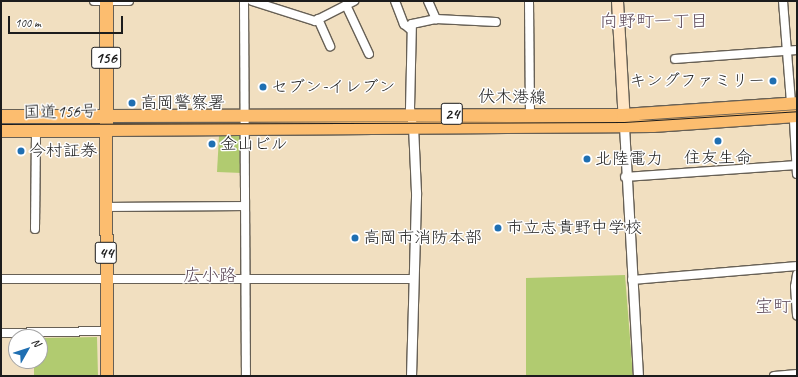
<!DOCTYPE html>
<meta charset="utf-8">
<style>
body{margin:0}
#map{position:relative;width:798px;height:377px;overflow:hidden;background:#f1dfc0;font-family:Caveat,"Klee One",sans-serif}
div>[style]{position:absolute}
.green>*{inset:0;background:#b1cb70}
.roads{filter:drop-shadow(1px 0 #676055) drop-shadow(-1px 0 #676055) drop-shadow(0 1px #676055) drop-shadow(0 -1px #676055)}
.minor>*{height:8px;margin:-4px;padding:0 4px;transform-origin:4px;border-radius:4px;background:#fff}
.tertiary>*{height:9px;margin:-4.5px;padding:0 4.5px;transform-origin:4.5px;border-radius:4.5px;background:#fff}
.secondary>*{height:11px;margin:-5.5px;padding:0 5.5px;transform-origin:5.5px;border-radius:5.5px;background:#fee5c5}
.primary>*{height:12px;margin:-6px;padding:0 6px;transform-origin:6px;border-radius:6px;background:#fcbd6f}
.trunk>*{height:13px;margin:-6.5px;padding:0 6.5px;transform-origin:6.5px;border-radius:6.5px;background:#fcbd6f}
.tram>*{height:1px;margin:-0.5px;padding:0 0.5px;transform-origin:0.5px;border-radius:0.5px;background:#1c1c1c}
.dots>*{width:11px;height:11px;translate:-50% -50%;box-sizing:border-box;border:2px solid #fff;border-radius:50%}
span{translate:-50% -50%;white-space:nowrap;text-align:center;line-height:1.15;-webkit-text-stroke:3px #fff;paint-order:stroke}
.shield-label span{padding:1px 3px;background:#fff;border:1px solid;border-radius:3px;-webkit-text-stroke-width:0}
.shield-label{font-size:16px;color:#1c1c1c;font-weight:700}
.poi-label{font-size:17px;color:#1c1c1c}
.right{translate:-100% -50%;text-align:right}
.left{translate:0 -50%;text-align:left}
.street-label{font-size:17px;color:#1c1c1c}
.neighbourhood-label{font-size:18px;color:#5d4959}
.frame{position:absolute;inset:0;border:2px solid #1c1c1c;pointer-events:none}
.north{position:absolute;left:8px;top:329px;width:40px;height:40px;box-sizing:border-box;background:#fff;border:1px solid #a4a4a4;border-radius:50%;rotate:51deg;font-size:11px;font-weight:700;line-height:16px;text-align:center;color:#1c1c1c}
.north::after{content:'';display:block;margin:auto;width:14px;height:18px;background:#1f6fb2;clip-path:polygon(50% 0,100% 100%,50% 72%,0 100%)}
.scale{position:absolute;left:8px;top:16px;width:115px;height:18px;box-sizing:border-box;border:2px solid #1c1c1c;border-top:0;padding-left:5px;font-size:12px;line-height:14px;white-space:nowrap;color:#1c1c1c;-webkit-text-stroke:3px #fff;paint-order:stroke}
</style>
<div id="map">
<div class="green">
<div style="clip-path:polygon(219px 136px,243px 136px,242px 173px,217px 172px)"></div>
<div style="clip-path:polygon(625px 275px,633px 376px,526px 376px,526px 278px)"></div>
<div style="clip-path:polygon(97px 337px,98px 376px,34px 376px,34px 361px,40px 361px,40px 338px)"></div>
</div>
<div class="roads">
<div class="minor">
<div style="left:94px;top:1px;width:35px"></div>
<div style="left:244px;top:1px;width:375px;rotate:89.7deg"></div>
<div style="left:252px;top:1px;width:66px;rotate:17.6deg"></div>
<div style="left:315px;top:21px;width:44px;rotate:-27.1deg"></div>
<div style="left:395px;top:1px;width:25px;rotate:69deg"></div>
<div style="left:404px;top:24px;width:8px;rotate:40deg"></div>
<div style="left:428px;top:1px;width:20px;rotate:66deg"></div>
<div style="left:529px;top:1px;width:119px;rotate:89.5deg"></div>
<div style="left:783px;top:1px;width:102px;rotate:85.5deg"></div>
<div style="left:346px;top:5px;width:54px;rotate:64.9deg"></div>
<div style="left:318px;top:19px;width:30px;rotate:66deg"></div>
<div style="left:675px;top:59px;width:122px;rotate:-4.2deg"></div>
<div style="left:794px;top:121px;width:53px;rotate:86.8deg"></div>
<div style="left:413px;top:127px;width:18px;rotate:-99deg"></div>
<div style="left:410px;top:109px;width:85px;rotate:-88.7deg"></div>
<div style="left:412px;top:24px;width:25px;rotate:-12deg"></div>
<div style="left:436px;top:19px;width:60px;rotate:2.9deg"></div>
<div style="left:625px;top:177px;width:172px;rotate:-4deg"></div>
<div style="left:106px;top:207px;width:138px;rotate:-0.4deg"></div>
<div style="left:35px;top:229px;width:97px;rotate:-89.4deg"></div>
<div style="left:1px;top:279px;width:413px"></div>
<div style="left:632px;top:280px;width:166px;rotate:-4.8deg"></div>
<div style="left:1px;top:333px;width:105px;rotate:-1.1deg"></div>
<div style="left:774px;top:376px;width:23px;rotate:-5deg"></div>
</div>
<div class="tertiary">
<div style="left:624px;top:126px;width:250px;rotate:86.8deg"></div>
<div style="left:797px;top:274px;width:12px;rotate:99deg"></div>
<div style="left:795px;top:286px;width:29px;rotate:86deg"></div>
<div style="left:411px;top:376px;width:184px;rotate:-88.4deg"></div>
<div style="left:416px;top:192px;width:65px;rotate:-92.6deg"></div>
</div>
<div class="secondary">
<div style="left:617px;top:1px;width:123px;rotate:86.7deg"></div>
</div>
<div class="primary">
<div style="left:106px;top:116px;width:517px;rotate:-0.11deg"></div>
<div style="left:623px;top:115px;width:174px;rotate:-3.9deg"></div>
<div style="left:107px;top:376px;width:246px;rotate:-90.2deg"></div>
<div style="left:106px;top:130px;width:547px;rotate:-0.42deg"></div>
<div style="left:653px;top:126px;width:144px;rotate:-4deg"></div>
</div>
<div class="trunk">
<div style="left:1px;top:116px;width:105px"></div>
<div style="left:1px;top:130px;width:105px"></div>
<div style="left:106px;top:130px;width:129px;rotate:-90deg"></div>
</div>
</div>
<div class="tram">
<div style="left:1px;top:124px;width:623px;rotate:-0.18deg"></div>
<div style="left:624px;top:122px;width:173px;rotate:-3.6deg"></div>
</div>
<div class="dots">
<div style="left:773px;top:81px;background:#1f6fb2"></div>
<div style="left:263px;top:87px;background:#1f6fb2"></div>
<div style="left:132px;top:103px;background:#1f6fb2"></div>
<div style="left:718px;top:141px;background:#1f6fb2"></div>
<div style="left:212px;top:144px;background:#1f6fb2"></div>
<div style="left:21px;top:151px;background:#1f6fb2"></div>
<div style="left:587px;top:159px;background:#1f6fb2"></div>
<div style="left:498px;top:228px;background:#1f6fb2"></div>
<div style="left:355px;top:238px;background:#1f6fb2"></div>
</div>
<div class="shield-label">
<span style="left:106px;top:58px">156</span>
<span style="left:452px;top:114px">24</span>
<span style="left:106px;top:253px">44</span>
</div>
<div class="poi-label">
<span class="right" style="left:765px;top:81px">キングファミリー</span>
<span class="left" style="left:271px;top:87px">セブン-イレブン</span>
<span class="left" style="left:140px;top:103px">高岡警察署</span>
<span class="left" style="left:220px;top:144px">金山ビル</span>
<span class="left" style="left:29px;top:151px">今村証券</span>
<span style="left:718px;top:158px">住友生命</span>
<span class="left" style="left:595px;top:159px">北陸電力</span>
<span class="left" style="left:506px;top:228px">市立志貴野中学校</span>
<span class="left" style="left:363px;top:238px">高岡市消防本部</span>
</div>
<div class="street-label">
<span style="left:512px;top:97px;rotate:1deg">伏木港線</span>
<span style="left:60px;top:112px;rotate:-1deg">国道156号</span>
</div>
<div class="neighbourhood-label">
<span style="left:654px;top:21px">向野町一丁目</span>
<span style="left:210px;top:275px">広小路</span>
<span style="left:773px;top:306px">宝町</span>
</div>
<div class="frame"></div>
<div class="north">N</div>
<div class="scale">100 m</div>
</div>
